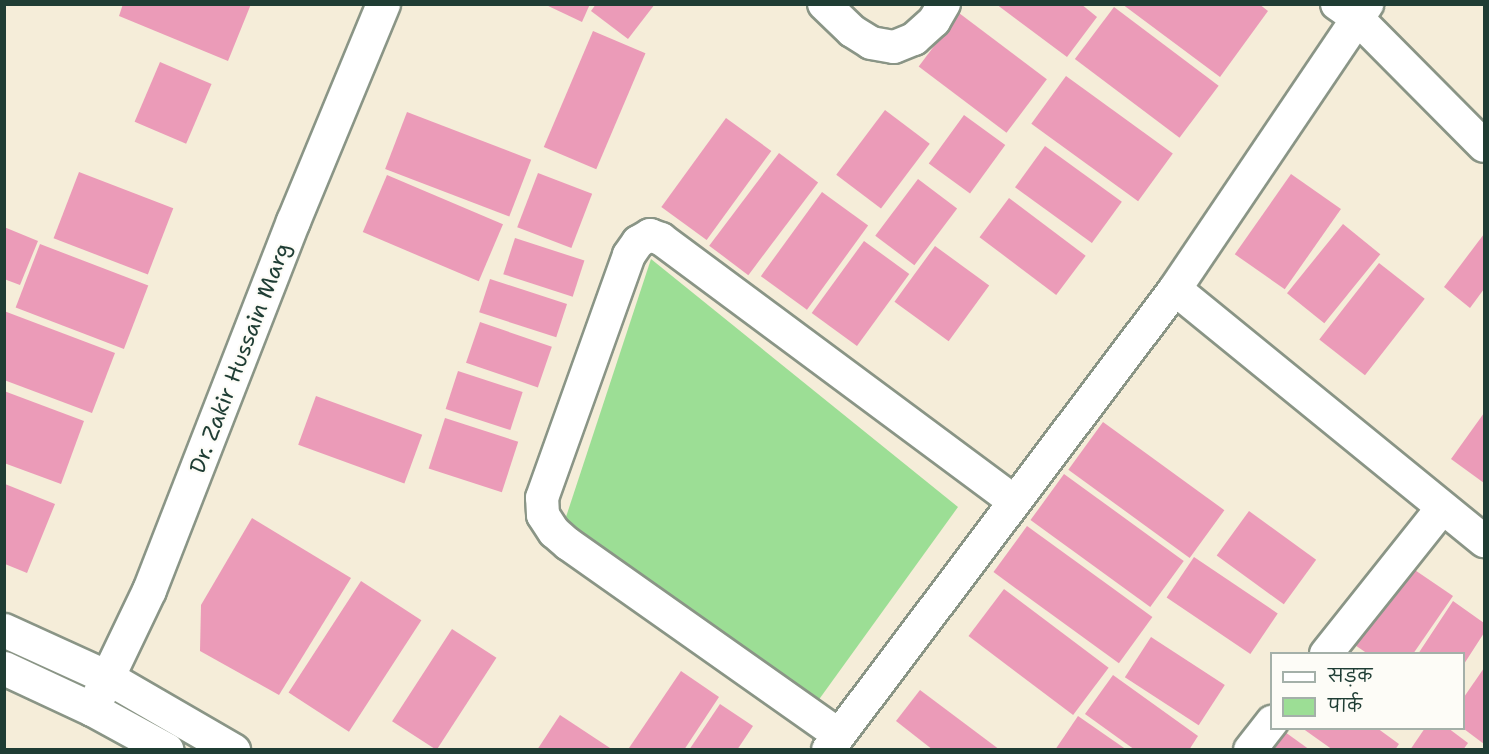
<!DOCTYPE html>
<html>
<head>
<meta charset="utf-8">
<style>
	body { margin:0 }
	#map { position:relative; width:1489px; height:754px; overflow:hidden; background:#f5edd9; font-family:"Shantell Sans","Playpen Sans Deva",sans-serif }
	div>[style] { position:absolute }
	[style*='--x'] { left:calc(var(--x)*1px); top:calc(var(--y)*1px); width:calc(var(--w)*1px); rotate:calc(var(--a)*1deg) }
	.green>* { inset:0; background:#9cde95 }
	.building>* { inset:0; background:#eb9bb8; transform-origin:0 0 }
	.roads { filter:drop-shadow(2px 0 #8a9586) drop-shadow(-2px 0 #8a9586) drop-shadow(0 2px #8a9586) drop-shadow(0 -2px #8a9586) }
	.street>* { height:32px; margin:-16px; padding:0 16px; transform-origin:16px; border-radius:16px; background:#fff }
	.secondary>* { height:33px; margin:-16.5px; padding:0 16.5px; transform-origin:16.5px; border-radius:16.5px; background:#fff }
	span { translate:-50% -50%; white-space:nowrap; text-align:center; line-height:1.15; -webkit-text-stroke:4.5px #fdfcf7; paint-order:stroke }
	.street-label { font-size:22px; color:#1f3d34 }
	.frame { position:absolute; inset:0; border:6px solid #1f3d34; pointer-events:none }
	.legend { position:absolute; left:1270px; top:652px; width:195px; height:78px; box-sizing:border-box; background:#fdfcf7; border:2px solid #a4b0a9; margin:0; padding:8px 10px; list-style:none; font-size:18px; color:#1f3d34 }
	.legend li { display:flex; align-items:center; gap:12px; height:30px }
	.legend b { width:30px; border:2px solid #a4b0a9 }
</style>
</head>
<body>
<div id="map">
	<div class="green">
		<i style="clip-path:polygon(651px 259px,958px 507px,815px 705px,564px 523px)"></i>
	</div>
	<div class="building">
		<i style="clip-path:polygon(123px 4px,251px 4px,228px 61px,119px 16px)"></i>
		<i style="clip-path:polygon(544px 4px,590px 4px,582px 22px)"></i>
		<i style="clip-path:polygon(596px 4px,655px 4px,628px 39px,591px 11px)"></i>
		<i style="clip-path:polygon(996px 4px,1081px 4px,1097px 17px,1067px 57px)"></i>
		<i style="clip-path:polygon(1122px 4px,1259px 4px,1268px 11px,1220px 77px)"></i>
		<i style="left:1114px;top:7px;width:131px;height:65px;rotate:37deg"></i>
		<i style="left:959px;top:13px;width:110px;height:67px;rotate:37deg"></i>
		<i style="left:593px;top:31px;width:57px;height:126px;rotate:23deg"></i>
		<i style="left:160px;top:62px;width:56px;height:65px;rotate:23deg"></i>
		<i style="left:1066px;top:76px;width:132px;height:59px;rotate:36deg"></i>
		<i style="left:885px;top:110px;width:56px;height:81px;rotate:37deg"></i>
		<i style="left:407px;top:112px;width:133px;height:61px;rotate:21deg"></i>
		<i style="left:964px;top:115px;width:51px;height:60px;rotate:36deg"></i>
		<i style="left:726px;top:118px;width:56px;height:110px;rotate:36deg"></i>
		<i style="left:1045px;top:146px;width:95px;height:51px;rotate:36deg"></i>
		<i style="left:779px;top:153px;width:49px;height:116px;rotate:37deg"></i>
		<i style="left:79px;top:172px;width:101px;height:71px;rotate:21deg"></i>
		<i style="left:538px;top:173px;width:58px;height:58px;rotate:21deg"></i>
		<i style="left:1291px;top:174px;width:61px;height:98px;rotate:35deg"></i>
		<i style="left:387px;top:175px;width:126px;height:62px;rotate:23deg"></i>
		<i style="left:918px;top:179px;width:49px;height:71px;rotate:37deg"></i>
		<i style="left:822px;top:192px;width:57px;height:104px;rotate:36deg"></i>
		<i style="left:1009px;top:198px;width:96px;height:49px;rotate:37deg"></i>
		<i style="left:1343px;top:224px;width:48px;height:89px;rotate:39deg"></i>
		<i style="clip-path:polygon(4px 227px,38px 241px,20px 285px,4px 279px)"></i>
		<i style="clip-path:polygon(1484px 234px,1484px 289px,1470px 308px,1444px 287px)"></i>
		<i style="left:515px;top:238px;width:73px;height:38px;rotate:18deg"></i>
		<i style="left:864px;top:241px;width:56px;height:89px;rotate:36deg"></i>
		<i style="left:40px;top:244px;width:116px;height:68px;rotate:21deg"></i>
		<i style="left:935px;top:246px;width:67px;height:69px;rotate:36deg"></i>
		<i style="left:1379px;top:263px;width:58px;height:97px;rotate:38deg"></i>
		<i style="left:490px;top:279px;width:81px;height:35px;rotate:18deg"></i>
		<i style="clip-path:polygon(4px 311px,115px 353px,92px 413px,4px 380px)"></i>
		<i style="left:480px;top:322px;width:76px;height:43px;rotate:19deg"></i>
		<i style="left:458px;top:371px;width:68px;height:40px;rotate:18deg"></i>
		<i style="clip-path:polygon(4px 391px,84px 421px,61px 484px,4px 463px)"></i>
		<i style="left:316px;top:396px;width:113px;height:52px;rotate:20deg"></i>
		<i style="clip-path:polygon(1484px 413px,1484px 483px,1451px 459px)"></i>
		<i style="left:445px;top:418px;width:77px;height:53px;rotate:18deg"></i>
		<i style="left:1103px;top:422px;width:150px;height:59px;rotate:36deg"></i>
		<i style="left:1064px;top:474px;width:148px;height:57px;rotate:36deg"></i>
		<i style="clip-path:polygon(5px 484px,55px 504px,27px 573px,5px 564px)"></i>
		<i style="left:1249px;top:511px;width:83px;height:55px;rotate:36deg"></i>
		<i style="clip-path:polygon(252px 518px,351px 578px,279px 695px,200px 651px,201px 605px)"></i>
		<i style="left:1027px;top:526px;width:155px;height:57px;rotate:36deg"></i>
		<i style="left:1194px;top:557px;width:101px;height:49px;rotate:34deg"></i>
		<i style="clip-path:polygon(1406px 564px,1453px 596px,1413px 654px,1368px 654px,1352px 643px)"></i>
		<i style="left:361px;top:581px;width:72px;height:133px;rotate:33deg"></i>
		<i style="left:1004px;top:589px;width:131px;height:59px;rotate:37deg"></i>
		<i style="clip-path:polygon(1453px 601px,1484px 623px,1484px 633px,1464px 664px,1464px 654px,1418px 654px)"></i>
		<i style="left:452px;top:629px;width:53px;height:110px;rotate:33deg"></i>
		<i style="left:1151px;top:637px;width:88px;height:48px;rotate:33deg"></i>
		<i style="clip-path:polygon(1484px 668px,1484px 744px,1464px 729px,1464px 697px)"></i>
		<i style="clip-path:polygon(681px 671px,719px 697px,684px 750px,631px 750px,629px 748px)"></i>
		<i style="clip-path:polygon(1113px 675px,1198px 736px,1189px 750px,1135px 750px,1085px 714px)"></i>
		<i style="clip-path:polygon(920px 690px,1000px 750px,933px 750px,896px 721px)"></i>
		<i style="clip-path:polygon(720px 704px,753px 726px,737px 750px,689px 750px)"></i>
		<i style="clip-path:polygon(560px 715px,613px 750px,537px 750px)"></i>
		<i style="clip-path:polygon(1078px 716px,1127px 750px,1055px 750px)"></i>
		<i style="clip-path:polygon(1302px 728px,1377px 728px,1399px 744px,1395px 750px,1333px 750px)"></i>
		<i style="clip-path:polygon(1425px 728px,1448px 728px,1468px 743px,1463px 750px,1410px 750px)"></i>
		<i style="clip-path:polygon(1285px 732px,1310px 750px,1274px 750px)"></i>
	</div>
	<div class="roads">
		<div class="street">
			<i style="--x:824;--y:4;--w:39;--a:44"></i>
			<i style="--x:852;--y:31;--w:22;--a:32"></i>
			<i style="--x:871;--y:43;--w:23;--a:10"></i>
			<i style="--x:894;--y:47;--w:22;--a:-22"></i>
			<i style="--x:914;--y:39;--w:27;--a:-42"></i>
			<i style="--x:934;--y:21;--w:20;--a:-60"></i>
			<i style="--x:1337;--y:4;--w:24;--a:35"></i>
			<i style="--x:1357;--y:18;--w:180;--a:45.2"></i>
			<i style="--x:1175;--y:289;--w:399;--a:39.2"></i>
			<i style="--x:1326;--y:654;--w:186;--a:-51.5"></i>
			<i style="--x:839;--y:735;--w:332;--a:-144.8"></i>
			<i style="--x:568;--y:544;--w:18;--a:-139"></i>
			<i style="--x:554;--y:532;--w:20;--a:-123"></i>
			<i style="--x:543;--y:515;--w:17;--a:-93"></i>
			<i style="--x:542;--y:498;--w:258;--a:-70.3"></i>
			<i style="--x:629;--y:255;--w:16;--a:-55"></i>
			<i style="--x:638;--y:242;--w:14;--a:-30"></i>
			<i style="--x:650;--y:235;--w:12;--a:20"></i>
			<i style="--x:661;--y:239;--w:440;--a:36.6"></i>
			<i style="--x:828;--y:750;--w:577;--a:-53.03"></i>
			<i style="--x:1175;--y:289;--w:344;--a:-56"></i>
			<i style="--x:1250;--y:750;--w:36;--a:-52"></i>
		</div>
		<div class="secondary">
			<i style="--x:4;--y:630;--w:113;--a:24.5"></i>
			<i style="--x:107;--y:677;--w:146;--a:30.1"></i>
			<i style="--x:4;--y:668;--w:97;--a:25"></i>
			<i style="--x:92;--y:709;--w:85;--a:28.7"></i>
			<i style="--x:92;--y:709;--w:132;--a:-64.4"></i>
			<i style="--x:149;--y:590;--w:396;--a:-68.7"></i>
			<i style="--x:293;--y:221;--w:235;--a:-67.5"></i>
		</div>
	</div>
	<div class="street-label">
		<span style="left:240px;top:358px;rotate:-69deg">Dr. Zakir Hussain Marg</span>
	</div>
	<div class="frame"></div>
	<ul class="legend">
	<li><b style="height:8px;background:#fff"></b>सड़क</li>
	<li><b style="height:16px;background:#9cde95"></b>पार्क</li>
	</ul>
</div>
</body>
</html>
